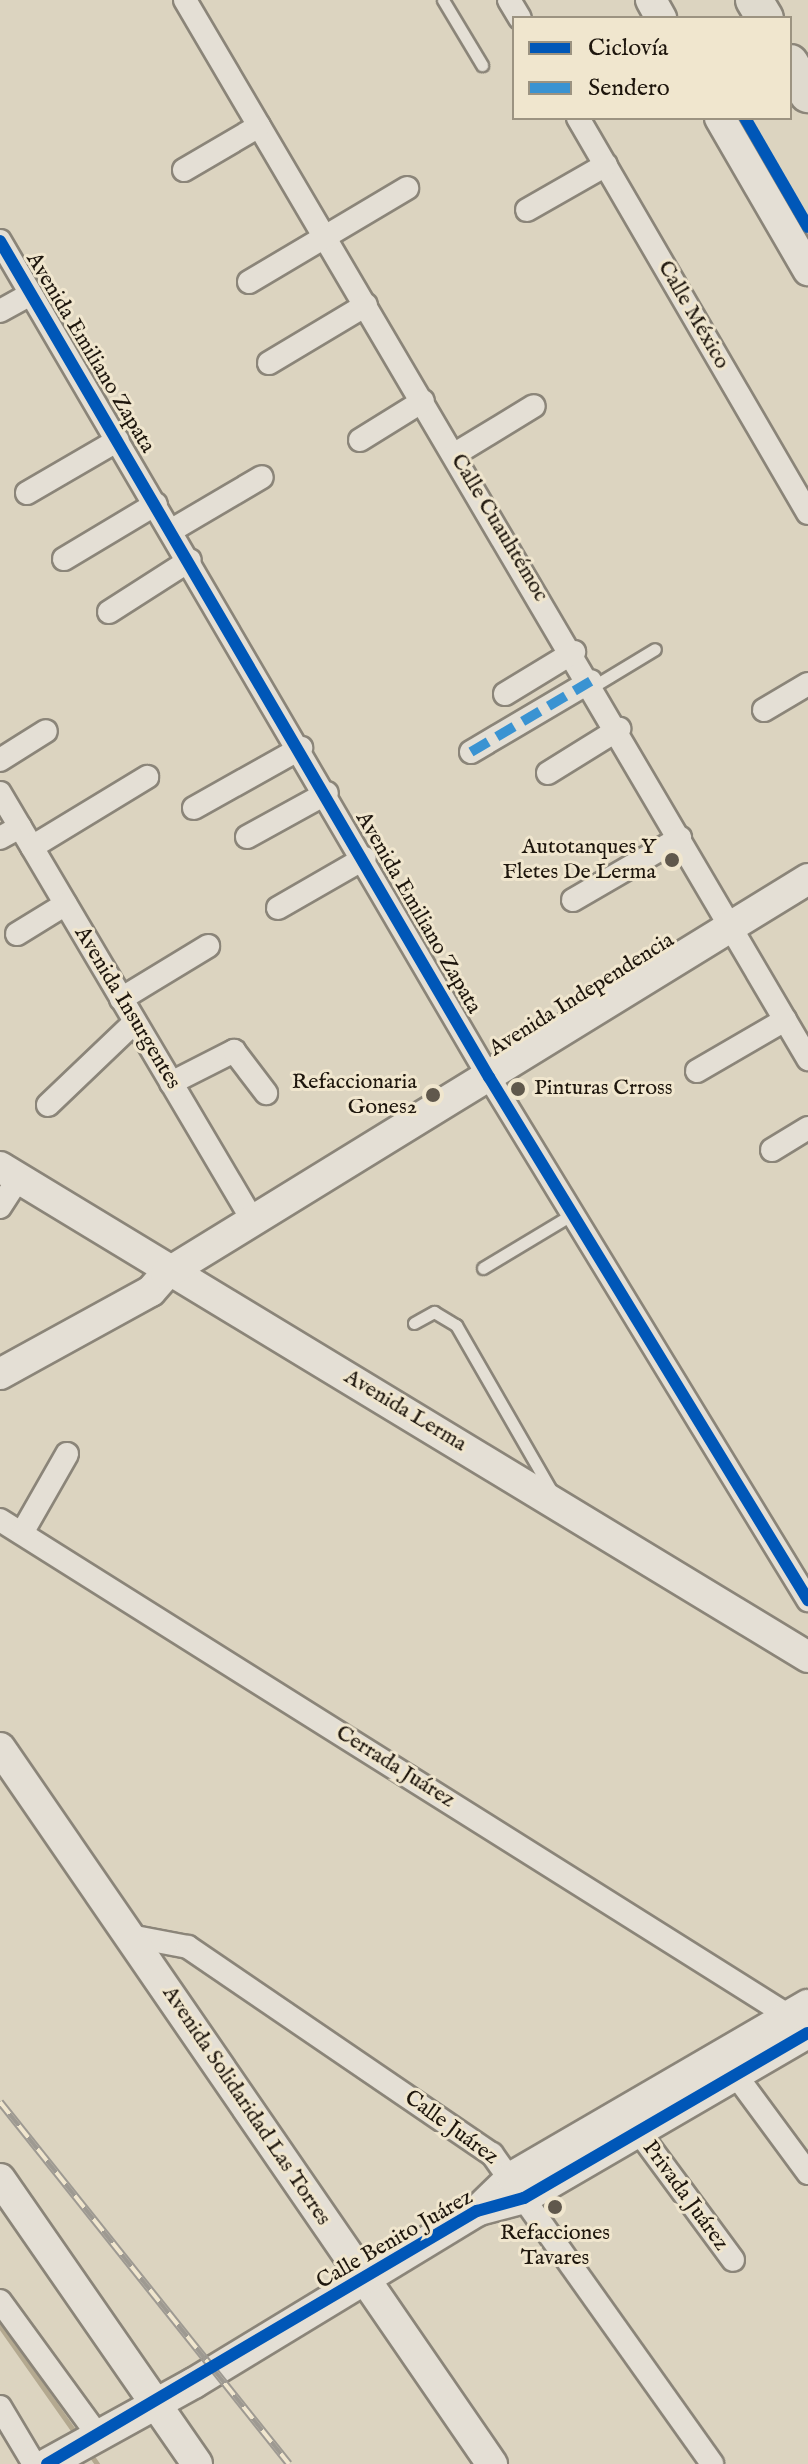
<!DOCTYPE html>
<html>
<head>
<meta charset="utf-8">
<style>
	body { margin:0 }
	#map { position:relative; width:808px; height:2464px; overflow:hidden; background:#dcd4c0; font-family:"IM FELL English",serif }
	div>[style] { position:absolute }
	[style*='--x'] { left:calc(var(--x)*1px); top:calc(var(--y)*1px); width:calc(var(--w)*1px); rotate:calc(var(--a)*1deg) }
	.stream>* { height:5px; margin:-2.5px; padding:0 2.5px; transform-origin:2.5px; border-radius:2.5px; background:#b4a990 }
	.roads { filter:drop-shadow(2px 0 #8b8579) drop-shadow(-2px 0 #8b8579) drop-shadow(0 2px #8b8579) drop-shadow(0 -2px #8b8579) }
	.service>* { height:11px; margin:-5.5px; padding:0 5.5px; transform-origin:5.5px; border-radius:5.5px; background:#e4dfd5 }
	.minor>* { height:22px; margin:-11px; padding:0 11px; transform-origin:11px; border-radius:11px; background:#e4dfd5 }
	.secondary>* { height:30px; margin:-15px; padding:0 15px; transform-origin:15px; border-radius:15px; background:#e4dfd5 }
	.trunk>* { height:36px; margin:-18px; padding:0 18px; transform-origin:18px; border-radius:18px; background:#dfdace }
	.rail>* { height:8px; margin-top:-4px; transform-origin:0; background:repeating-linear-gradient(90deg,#f0e6ce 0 15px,#9e9a92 0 30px); box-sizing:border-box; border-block:2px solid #9e9a92 }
	.quiet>* { height:10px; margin-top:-5px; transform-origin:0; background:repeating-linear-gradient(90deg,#3a93d2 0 20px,transparent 0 30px) }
	.cycleway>* { height:12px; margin:-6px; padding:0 6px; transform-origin:6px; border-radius:6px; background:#0057b8 }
	.dots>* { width:22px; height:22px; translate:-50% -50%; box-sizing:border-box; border:4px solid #f0e6ce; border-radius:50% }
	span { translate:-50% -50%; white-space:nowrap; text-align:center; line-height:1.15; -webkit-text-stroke:6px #f0e6ce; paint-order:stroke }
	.street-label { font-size:22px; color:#1e160d }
	.poi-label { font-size:22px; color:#1e160d }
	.right { translate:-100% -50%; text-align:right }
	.left { translate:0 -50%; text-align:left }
	.legend { position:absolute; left:512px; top:16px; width:280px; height:104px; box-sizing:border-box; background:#f0e6ce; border:2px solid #9c9381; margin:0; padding:10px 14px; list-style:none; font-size:24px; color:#1e160d }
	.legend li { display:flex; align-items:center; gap:16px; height:40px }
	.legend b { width:40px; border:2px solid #9c9381 }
</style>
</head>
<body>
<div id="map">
	<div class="stream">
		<i style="--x:0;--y:2326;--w:136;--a:54.9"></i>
		<i style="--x:88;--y:2451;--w:16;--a:55"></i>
	</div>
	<div class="roads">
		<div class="service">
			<i style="--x:443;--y:0;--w:76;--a:59"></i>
			<i style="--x:594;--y:686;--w:71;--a:-31.2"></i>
			<i style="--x:483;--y:1268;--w:105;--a:-31"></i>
			<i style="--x:414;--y:1323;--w:23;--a:-29"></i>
			<i style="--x:434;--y:1312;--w:26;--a:31"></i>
			<i style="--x:456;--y:1325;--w:190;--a:60.1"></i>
		</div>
		<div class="minor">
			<i style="--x:185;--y:0;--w:1229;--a:59.53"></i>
			<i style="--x:509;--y:0;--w:21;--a:59"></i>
			<i style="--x:578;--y:118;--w:457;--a:59.8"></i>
			<i style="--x:184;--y:170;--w:87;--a:-30.4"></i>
			<i style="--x:527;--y:210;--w:91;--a:-29.7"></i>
			<i style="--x:0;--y:241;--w:969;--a:59.68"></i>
			<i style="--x:489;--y:1077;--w:613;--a:58.62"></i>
			<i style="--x:249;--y:282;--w:184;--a:-30.7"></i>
			<i style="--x:0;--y:311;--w:35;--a:-29"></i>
			<i style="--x:269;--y:363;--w:113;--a:-30.9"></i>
			<i style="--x:360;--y:440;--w:74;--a:-31.8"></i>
			<i style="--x:455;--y:454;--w:92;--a:-31.3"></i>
			<i style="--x:27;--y:493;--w:105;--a:-30.2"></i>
			<i style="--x:172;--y:530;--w:104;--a:-30.5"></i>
			<i style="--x:64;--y:559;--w:107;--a:-30.9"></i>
			<i style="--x:109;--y:612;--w:96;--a:-32.7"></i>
			<i style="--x:505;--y:694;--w:81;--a:-31.3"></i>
			<i style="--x:764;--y:710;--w:51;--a:-30.6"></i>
			<i style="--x:471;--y:752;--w:139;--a:-30.6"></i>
			<i style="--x:0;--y:760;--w:54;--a:-32.2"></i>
			<i style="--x:548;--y:773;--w:84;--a:-31.8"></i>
			<i style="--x:0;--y:793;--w:499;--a:59.4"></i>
			<i style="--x:194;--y:808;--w:123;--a:-29.3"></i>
			<i style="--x:247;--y:837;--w:91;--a:-28.8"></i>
			<i style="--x:0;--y:838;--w:23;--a:-29"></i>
			<i style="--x:32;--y:847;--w:135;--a:-31.3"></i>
			<i style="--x:573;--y:900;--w:124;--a:-30.1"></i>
			<i style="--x:278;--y:908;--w:100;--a:-29.9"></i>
			<i style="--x:17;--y:934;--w:57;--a:-31.5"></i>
			<i style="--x:121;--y:999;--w:102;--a:-31.3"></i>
			<i style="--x:697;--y:1071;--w:102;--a:-30.1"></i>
			<i style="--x:171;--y:1083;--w:71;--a:-26.9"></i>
			<i style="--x:234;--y:1051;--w:53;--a:52.7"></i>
			<i style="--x:48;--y:1105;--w:120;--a:-43.7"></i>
			<i style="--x:772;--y:1150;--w:42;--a:-31.4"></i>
			<i style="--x:0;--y:1207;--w:33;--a:-57"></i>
			<i style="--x:0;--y:1520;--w:932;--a:32.16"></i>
			<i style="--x:22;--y:1533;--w:91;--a:-60.3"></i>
			<i style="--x:130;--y:1936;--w:59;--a:10.7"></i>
			<i style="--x:188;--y:1947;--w:368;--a:34.3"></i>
			<i style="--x:492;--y:2154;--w:380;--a:54.6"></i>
			<i style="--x:735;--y:2074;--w:123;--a:53.6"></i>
			<i style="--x:638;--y:2131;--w:160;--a:53.6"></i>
			<i style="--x:0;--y:2301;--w:170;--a:53.9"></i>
			<i style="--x:0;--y:2407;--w:66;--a:59.2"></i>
		</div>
		<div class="secondary">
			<i style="--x:651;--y:0;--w:21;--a:61"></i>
			<i style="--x:720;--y:118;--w:176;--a:59.9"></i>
			<i style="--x:0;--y:1167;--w:945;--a:31.23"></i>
			<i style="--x:0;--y:1374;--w:172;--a:-28.8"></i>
			<i style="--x:151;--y:1291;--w:23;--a:-49"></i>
			<i style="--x:166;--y:1274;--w:754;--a:-31.6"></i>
			<i style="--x:0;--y:1748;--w:869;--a:55.51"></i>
			<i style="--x:0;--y:2179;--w:346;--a:55.3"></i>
			<i style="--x:479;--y:2210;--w:47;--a:-14.9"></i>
			<i style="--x:524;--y:2198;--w:328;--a:-30.2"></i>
			<i style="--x:47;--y:2464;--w:168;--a:-28.9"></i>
			<i style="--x:194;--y:2383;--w:331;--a:-31.3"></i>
			<i style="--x:477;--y:2211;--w:49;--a:-44.2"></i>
			<i style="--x:512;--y:2177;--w:342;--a:-30.2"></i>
		</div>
		<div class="trunk">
			<i style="--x:754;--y:0;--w:21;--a:59"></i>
			<i style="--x:790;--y:63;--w:36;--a:60"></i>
		</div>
	</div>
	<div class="rail">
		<i style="--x:0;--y:2102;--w:463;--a:51.4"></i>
	</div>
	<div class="quiet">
		<i style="--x:471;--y:752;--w:139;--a:-30.6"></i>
	</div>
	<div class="cycleway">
		<i style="--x:745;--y:118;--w:126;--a:60"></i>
		<i style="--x:0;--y:241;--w:969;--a:59.68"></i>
		<i style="--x:489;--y:1077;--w:613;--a:58.62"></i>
		<i style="--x:47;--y:2464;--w:499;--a:-30.5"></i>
		<i style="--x:477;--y:2211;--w:49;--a:-15.5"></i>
		<i style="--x:524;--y:2198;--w:328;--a:-30.2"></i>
	</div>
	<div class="dots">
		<i style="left:672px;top:860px;background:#60584c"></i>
		<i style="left:518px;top:1089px;background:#60584c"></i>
		<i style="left:433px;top:1095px;background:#60584c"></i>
		<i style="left:555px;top:2207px;background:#60584c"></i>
	</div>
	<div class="street-label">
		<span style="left:693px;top:315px;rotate:60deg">Calle México</span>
		<span style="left:90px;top:353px;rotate:59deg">Avenida Emiliano Zapata</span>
		<span style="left:499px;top:528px;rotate:59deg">Calle Cuauhtémoc</span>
		<span style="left:418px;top:913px;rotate:60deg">Avenida Emiliano Zapata</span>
		<span style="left:582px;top:995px;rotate:-32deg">Avenida Independencia</span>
		<span style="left:127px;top:1008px;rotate:59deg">Avenida Insurgentes</span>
		<span style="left:405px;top:1411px;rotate:31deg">Avenida Lerma</span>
		<span style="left:395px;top:1767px;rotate:32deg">Cerrada Juárez</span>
		<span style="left:246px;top:2106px;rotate:56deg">Avenida Solidaridad Las Torres</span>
		<span style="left:451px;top:2128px;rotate:36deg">Calle Juárez</span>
		<span style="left:685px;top:2196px;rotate:54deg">Privada Juárez</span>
		<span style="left:395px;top:2240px;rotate:-30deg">Calle Benito Juárez</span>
	</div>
	<div class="poi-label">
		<span class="right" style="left:656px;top:860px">Autotanques Y<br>Fletes De Lerma</span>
		<span class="right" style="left:417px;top:1095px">Refaccionaria<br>Gones2</span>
		<span class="left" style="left:534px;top:1089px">Pinturas Crross</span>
		<span style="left:555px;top:2246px">Refacciones<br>Tavares</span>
	</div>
	<ul class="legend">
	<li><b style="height:10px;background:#0057b8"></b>Ciclovía</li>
	<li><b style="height:10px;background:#3a93d2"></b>Sendero</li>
	</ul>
</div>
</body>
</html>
